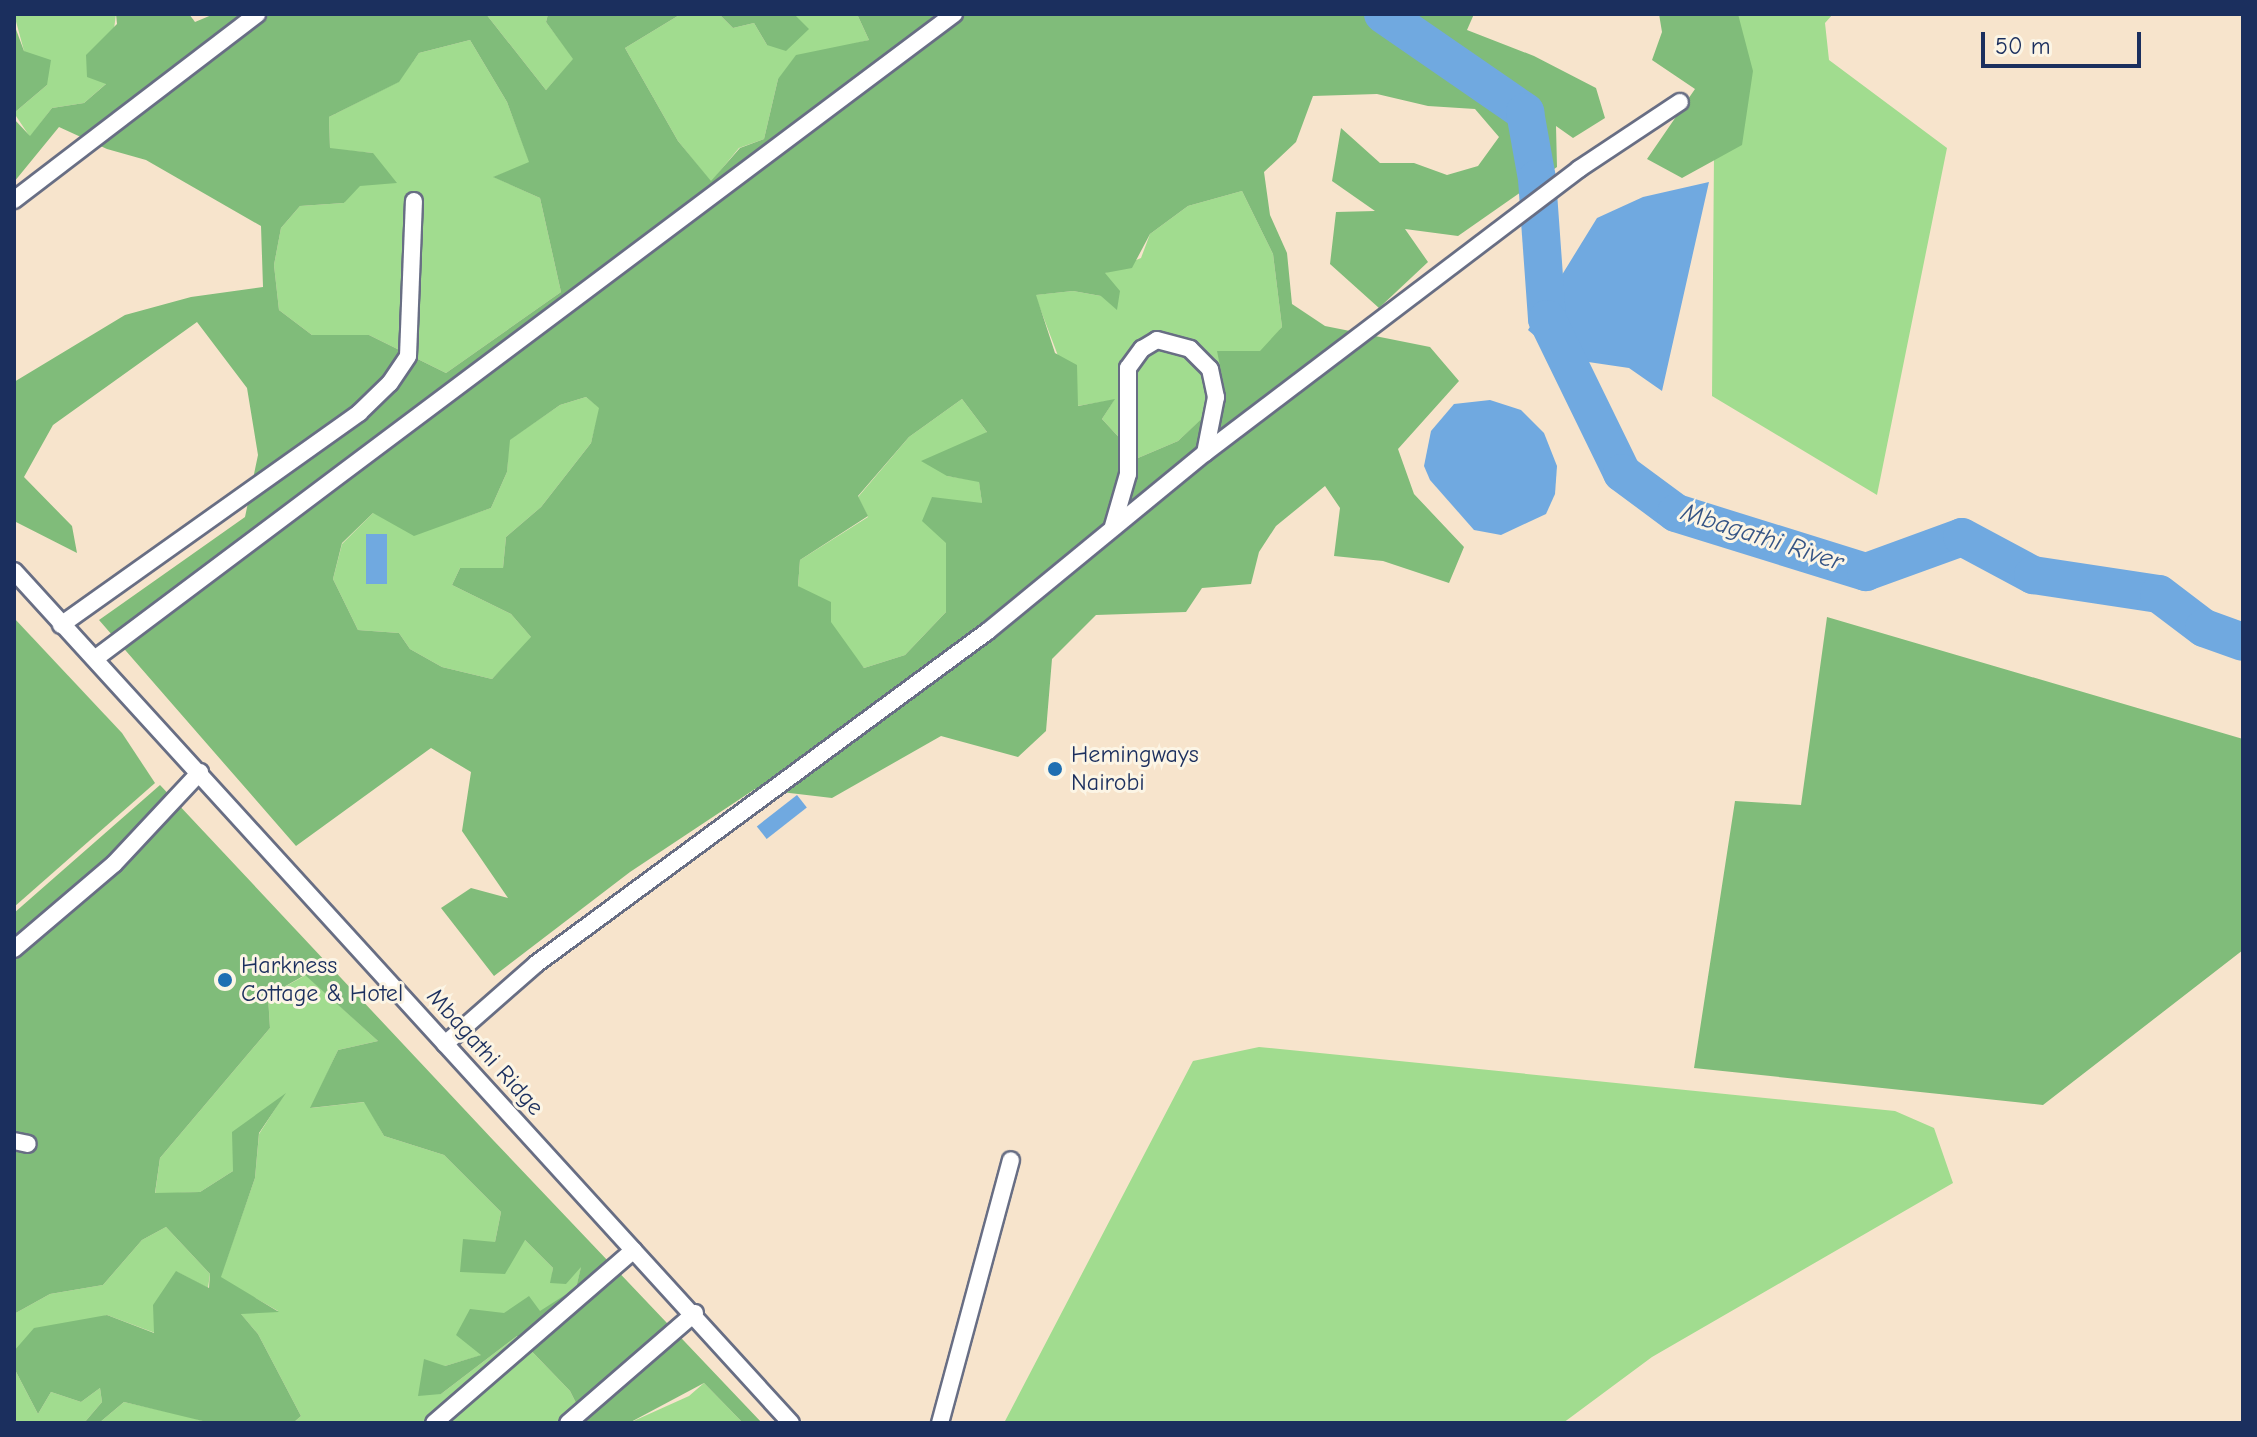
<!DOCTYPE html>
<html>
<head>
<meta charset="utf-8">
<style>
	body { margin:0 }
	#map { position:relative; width:2257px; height:1437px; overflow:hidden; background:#f7e4cc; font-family:"Comic Neue",sans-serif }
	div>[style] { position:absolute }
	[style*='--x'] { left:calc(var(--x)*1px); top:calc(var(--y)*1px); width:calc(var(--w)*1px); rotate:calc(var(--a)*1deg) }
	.green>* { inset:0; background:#a1dc8f }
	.forest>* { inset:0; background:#80bc7a }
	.water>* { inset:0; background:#70a9e0; transform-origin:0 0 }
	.river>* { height:38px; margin:-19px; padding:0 19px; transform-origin:19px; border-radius:19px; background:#70a9e0 }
	.roads { filter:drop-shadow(2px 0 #686e84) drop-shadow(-2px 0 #686e84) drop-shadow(0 2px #686e84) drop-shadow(0 -2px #686e84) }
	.minor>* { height:16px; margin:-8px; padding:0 8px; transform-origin:8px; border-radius:8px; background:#fff }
	.dots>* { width:22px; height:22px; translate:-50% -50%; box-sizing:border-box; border:4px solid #fcf5e5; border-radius:50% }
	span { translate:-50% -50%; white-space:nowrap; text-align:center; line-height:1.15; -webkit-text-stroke:6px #fcf5e5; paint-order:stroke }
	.poi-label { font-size:24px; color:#1b2f5e }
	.left { translate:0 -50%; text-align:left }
	.street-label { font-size:24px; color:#1b2f5e }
	.water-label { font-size:26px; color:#355485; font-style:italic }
	.frame { position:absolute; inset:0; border:16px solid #1b2f5e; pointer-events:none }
	.scale { position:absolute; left:1981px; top:32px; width:160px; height:36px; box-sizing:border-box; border:4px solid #1b2f5e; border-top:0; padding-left:10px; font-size:24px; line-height:28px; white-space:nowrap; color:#1b2f5e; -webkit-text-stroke:6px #fcf5e5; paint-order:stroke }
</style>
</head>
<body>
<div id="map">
	<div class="green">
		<i style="clip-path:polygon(14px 14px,116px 14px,107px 83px,84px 103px,52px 108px,30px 137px,14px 113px,47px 85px,24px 51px)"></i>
		<i style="clip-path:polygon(486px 14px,548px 14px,546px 22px,574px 59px,546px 90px)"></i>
		<i style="clip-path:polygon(681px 14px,719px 14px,733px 28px,754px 23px,767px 45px,794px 14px,857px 14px,869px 40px,837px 48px,778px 79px,764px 139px,739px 148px,711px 182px,678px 141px,625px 48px)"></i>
		<i style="clip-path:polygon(1704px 14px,1833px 14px,1825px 23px,1829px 60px,1947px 148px,1877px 495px,1712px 396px,1714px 154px)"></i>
		<i style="clip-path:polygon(470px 40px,507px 102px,530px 163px,494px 177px,540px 198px,561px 292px,446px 373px,369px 335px,312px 335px,279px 310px,274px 265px,281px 228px,300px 206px,344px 203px,373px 153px,330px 149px,329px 117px,398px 82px,419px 53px)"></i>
		<i style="clip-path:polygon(1242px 191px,1273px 254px,1282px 327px,1227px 396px,1178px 441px,1138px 458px,1102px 419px,1114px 400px,1077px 406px,1035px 295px,1073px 291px,1101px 296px,1105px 273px,1141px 258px,1150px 234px,1188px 206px)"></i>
		<i style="clip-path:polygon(586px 397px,600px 408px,591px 443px,541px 507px,506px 537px,503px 568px,460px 568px,452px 585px,511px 614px,532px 638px,492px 679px,442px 667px,410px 649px,399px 633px,358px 630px,333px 579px,342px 544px,373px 513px,454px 521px,491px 508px,507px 472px,509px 440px,560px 405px)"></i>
		<i style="clip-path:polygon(962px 399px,987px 432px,947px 476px,979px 481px,982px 503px,946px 543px,946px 612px,905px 655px,864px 668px,798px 586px,800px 560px,868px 517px,858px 497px,909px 437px)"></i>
		<i style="clip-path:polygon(306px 975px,378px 1041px,338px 1050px,311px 1108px,365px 1102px,384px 1136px,444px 1155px,501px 1212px,495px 1242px,460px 1272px,524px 1239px,553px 1268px,551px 1283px,582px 1264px,576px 1288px,482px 1355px,445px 1366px,441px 1394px,517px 1336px,570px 1391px,586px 1423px,293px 1423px,301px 1416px,258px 1334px,240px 1313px,278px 1311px,220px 1278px,255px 1178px,259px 1134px,284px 1095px,233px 1171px,200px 1192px,155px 1194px,160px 1158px,270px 1028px,268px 996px)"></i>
		<i style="clip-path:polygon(1259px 1047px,1895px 1111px,1934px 1128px,1953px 1183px,1652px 1357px,1563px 1423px,1004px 1423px,1193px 1061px)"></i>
		<i style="clip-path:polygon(166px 1227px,210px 1274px,208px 1288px,177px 1272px,155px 1333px,107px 1315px,14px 1351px,14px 1314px,50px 1294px,103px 1285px,142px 1240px)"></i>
		<i style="clip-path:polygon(14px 1368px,38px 1414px,51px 1392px,81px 1402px,100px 1388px,102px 1402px,84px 1423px,14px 1423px)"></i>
		<i style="clip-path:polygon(704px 1383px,743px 1423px,629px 1423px,689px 1396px)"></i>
		<i style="clip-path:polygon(124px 1402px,186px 1416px,211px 1423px,99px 1423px)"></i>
	</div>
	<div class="forest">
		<i style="clip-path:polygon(evenodd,116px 14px,189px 14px,195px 22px,214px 14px,486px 14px,546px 90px,573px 59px,546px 22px,548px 14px,681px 14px,625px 48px,678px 141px,711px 181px,740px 148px,764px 139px,778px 79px,796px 55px,869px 40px,857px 14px,1474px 14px,1467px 30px,1534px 56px,1596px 88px,1605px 118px,1573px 138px,1556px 126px,1557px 167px,1458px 236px,1405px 229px,1428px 262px,1379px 308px,1330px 264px,1336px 212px,1375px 211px,1332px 181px,1341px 128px,1380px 163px,1414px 163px,1447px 175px,1478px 166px,1499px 137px,1475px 109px,1428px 106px,1377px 94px,1313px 96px,1296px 142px,1264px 172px,1270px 215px,1287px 253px,1292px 304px,1325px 326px,1430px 347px,1459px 381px,1398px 449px,1414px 494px,1464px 547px,1449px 583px,1383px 561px,1334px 556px,1340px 508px,1325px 486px,1276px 526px,1259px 552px,1251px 584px,1202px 588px,1186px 612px,1096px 615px,1052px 659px,1046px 731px,1018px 757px,941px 736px,832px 798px,755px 789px,630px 872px,494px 976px,441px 908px,471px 888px,508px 898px,462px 831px,471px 772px,431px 748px,296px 846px,99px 620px,245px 517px,258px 455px,247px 388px,197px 322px,53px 425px,24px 477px,72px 526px,77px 553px,14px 521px,14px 382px,125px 315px,191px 297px,263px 287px,261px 226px,146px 160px,107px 149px,59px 127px,14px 182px,14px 119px,30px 136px,52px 108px,84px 103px,106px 84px,87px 77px,86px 55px,117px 24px,116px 14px,470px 40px,507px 102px,529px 162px,493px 177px,540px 198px,561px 292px,446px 373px,369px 335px,312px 335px,279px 310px,274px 265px,281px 228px,300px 206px,344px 203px,360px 186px,397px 183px,373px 153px,330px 148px,329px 117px,399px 82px,419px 53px,470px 40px,116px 14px,1242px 191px,1273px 254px,1282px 327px,1260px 351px,1217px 351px,1226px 396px,1178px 441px,1138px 458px,1102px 419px,1115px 399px,1078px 406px,1077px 365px,1055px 353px,1036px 295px,1073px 291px,1101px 296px,1117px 310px,1120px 291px,1105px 273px,1132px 268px,1150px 234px,1188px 206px,1242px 191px,116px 14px,586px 397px,599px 408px,591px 443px,541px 507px,506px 537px,503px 568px,460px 568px,452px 585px,511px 614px,531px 637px,492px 679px,442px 667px,410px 649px,399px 633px,358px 630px,333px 579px,342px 543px,373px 513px,414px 536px,491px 508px,507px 472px,510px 440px,560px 405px,586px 397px,116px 14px,962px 399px,987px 432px,921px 461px,947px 476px,979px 482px,982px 503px,932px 497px,922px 521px,946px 543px,946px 612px,905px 655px,864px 668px,831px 622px,831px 602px,798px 586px,800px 560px,868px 516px,858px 496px,909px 437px,962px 399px)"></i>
		<i style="clip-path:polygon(719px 14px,794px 14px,809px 29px,786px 51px,767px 45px,754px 23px,733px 28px)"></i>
		<i style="clip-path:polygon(1659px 14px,1738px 14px,1753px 71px,1742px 145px,1682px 178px,1647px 159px,1695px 89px,1652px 60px,1662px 32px)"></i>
		<i style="clip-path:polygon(14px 24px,24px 51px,51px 60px,47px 85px,14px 113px)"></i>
		<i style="clip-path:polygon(1827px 617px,2243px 739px,2243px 950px,2043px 1105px,1694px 1068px,1735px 801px,1801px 805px)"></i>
		<i style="clip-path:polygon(14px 618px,122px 733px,155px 783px,14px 907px)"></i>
		<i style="clip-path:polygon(160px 785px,494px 1141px,762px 1423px,743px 1423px,704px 1383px,629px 1423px,586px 1423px,570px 1391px,517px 1336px,441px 1394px,418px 1396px,424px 1359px,445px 1366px,481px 1355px,456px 1335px,470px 1309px,504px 1313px,529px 1296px,540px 1311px,576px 1288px,581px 1267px,566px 1284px,550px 1283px,553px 1268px,525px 1240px,505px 1274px,460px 1272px,463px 1239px,495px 1242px,501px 1212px,444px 1155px,384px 1136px,364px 1102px,310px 1108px,338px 1050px,378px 1041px,305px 975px,268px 996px,270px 1028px,160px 1158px,155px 1193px,200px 1192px,233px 1171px,232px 1132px,286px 1093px,259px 1133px,255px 1178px,221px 1277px,279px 1312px,241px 1314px,258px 1334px,301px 1416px,293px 1423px,211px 1423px,124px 1402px,99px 1423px,84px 1423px,102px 1402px,100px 1388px,81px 1402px,51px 1392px,38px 1414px,14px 1368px,14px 1351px,34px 1328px,107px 1315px,154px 1333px,153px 1305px,176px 1271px,209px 1288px,210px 1274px,166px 1227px,142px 1240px,103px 1285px,50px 1294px,14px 1314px,14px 913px)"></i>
	</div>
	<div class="water">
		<i style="clip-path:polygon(1709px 182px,1662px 391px,1629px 368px,1561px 358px,1528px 330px,1597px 218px,1643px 197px)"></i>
		<i style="clip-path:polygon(1490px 400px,1521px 410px,1544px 433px,1557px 466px,1555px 494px,1546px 514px,1501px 535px,1474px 530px,1430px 480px,1424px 466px,1431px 431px,1454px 404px)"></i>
		<i style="left:366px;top:534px;width:21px;height:50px"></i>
		<i style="left:797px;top:795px;width:16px;height:51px;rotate:52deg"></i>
	</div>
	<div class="river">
		<i style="--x:1383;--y:14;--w:173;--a:34.6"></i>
		<i style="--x:1525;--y:112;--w:68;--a:79.8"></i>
		<i style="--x:1537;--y:179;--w:140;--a:85.9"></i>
		<i style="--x:1547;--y:319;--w:171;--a:64"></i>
		<i style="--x:1622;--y:473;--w:67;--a:36.5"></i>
		<i style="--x:1676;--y:513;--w:199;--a:17.3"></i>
		<i style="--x:1866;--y:572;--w:102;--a:-20"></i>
		<i style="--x:1962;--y:537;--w:81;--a:28.2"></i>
		<i style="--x:2033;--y:575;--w:127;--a:8.6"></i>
		<i style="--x:2159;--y:594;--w:56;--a:37.1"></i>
		<i style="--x:2204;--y:628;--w:41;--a:19.7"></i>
	</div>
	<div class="roads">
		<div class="minor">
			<i style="--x:14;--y:200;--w:306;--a:-37.4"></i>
			<i style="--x:1113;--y:526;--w:54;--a:-73.9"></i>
			<i style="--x:1128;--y:474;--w:106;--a:-90"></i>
			<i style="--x:1128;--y:368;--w:24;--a:-54"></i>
			<i style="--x:1142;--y:349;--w:17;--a:-31"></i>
			<i style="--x:1157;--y:340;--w:34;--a:15"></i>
			<i style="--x:1190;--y:349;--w:28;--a:45"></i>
			<i style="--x:1210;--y:369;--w:29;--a:78"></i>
			<i style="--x:1216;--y:397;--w:57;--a:101.1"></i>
			<i style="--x:14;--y:571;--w:1153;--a:47.64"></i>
			<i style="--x:61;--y:625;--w:366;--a:-35.4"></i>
			<i style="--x:359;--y:413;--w:43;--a:-44.1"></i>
			<i style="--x:390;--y:383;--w:32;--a:-56"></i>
			<i style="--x:408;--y:356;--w:155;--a:-87.8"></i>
			<i style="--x:96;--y:658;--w:1073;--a:-36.89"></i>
			<i style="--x:14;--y:949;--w:131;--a:-40.4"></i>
			<i style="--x:114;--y:864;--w:126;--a:-46.9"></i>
			<i style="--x:445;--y:1044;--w:121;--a:-41.3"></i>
			<i style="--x:536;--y:964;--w:561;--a:-36.38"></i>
			<i style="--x:988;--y:631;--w:281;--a:-39.4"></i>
			<i style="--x:1205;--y:453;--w:470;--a:-37.2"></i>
			<i style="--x:1579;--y:169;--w:121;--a:-33.6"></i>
			<i style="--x:14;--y:1141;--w:14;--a:12"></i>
			<i style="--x:434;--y:1423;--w:264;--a:-40.9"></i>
			<i style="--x:568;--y:1423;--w:168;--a:-40.9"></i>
			<i style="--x:940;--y:1423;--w:272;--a:-74.9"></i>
		</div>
	</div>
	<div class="dots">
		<i style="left:1055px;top:769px;background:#1f6fb2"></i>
		<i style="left:225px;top:980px;background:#1f6fb2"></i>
	</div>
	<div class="poi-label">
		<span class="left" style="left:1071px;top:769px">Hemingways<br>Nairobi</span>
		<span class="left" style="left:241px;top:980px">Harkness<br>Cottage &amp; Hotel</span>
	</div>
	<div class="street-label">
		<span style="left:485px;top:1052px;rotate:48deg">Mbagathi Ridge</span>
	</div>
	<div class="water-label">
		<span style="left:1762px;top:538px;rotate:18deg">Mbagathi River</span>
	</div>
	<div class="frame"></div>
	<div class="scale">50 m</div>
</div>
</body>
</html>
